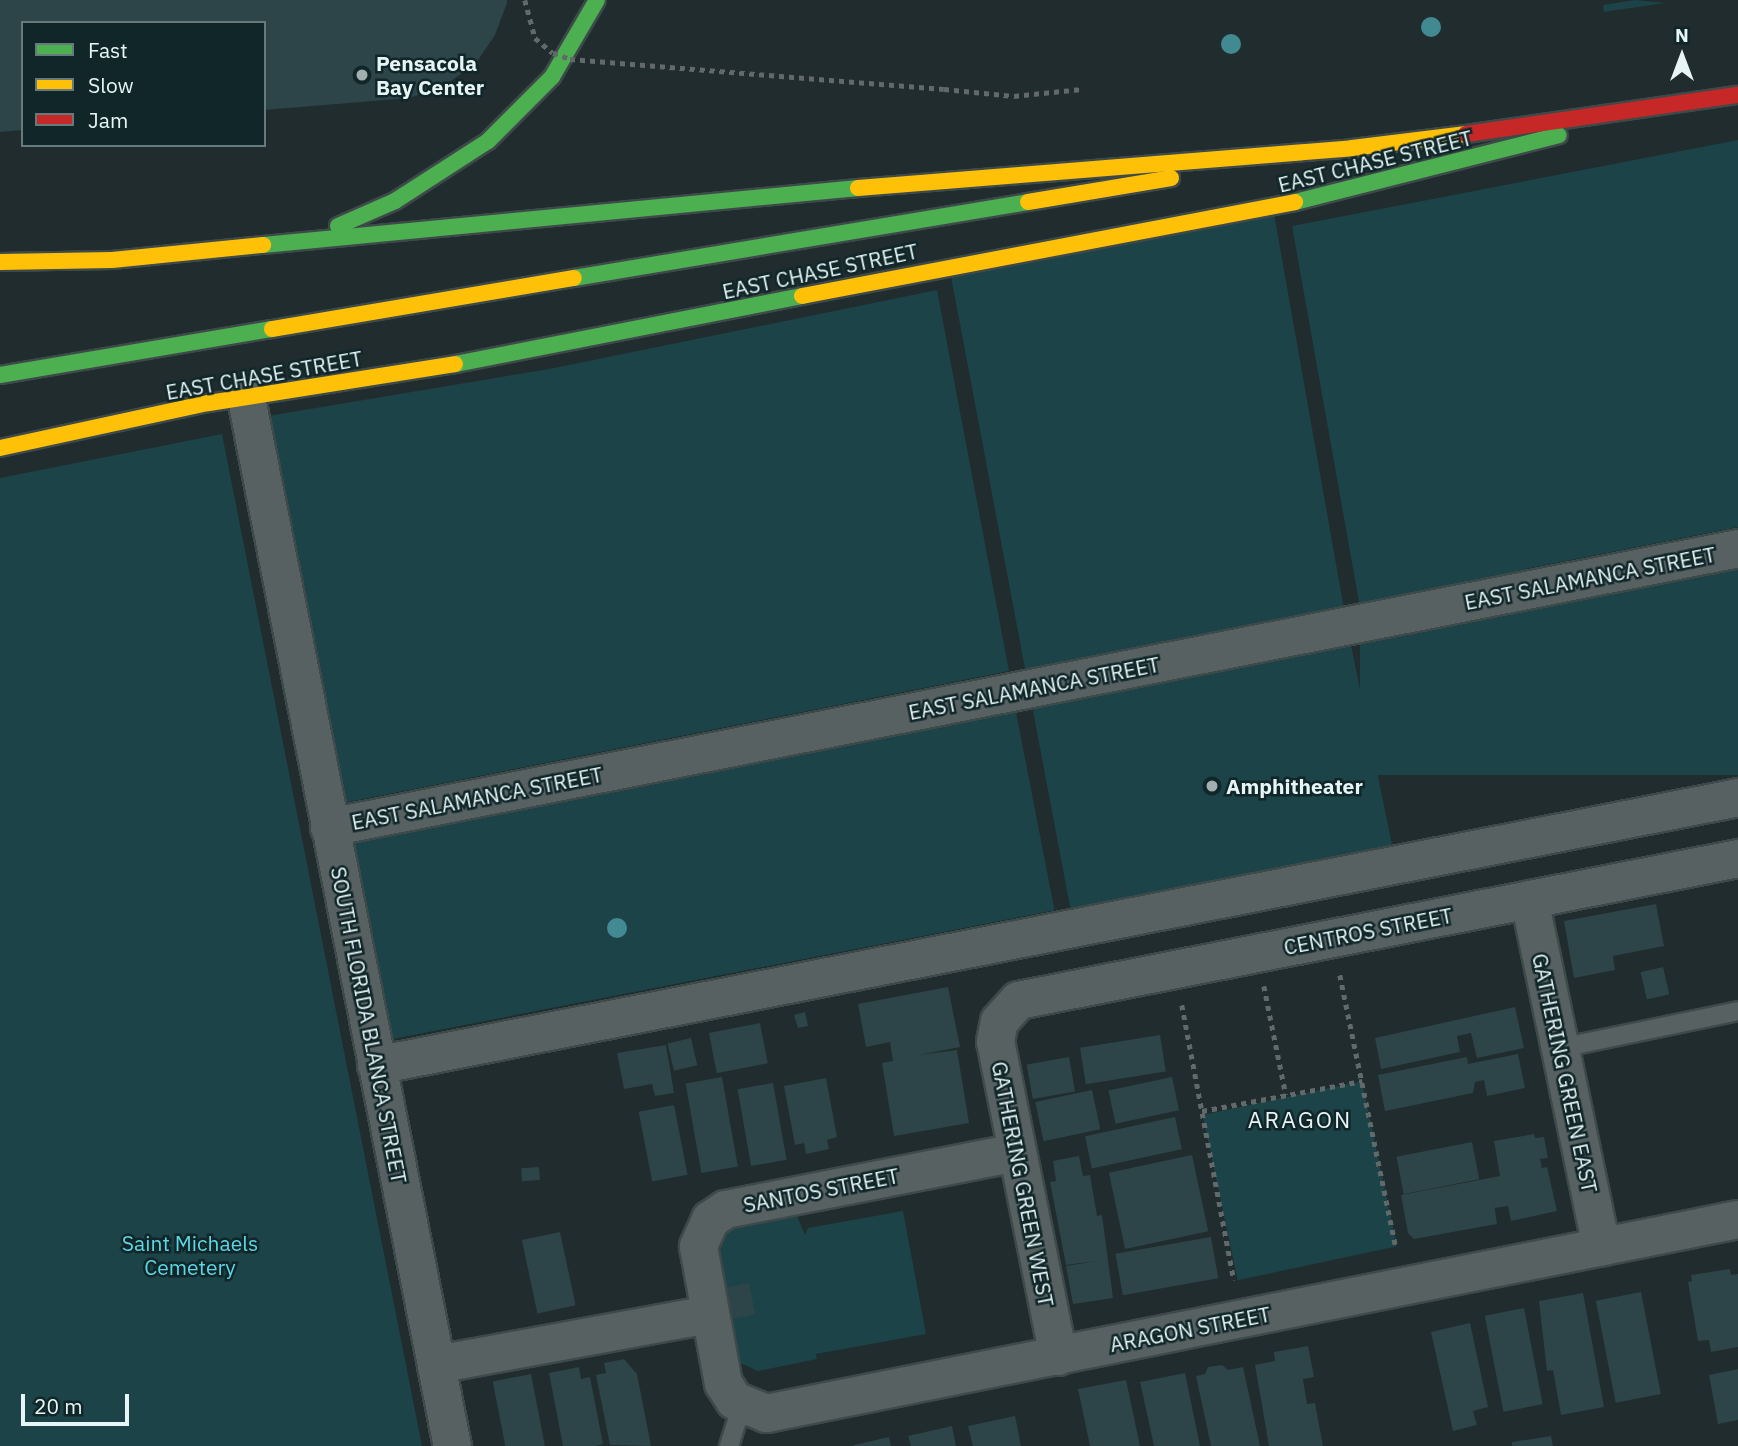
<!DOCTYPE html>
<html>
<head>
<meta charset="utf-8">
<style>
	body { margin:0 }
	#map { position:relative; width:1738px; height:1446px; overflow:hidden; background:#202c2d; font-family:"IBM Plex Sans",sans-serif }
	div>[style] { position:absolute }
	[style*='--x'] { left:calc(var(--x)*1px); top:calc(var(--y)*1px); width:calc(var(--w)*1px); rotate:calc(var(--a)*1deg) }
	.green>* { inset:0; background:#1c4348; transform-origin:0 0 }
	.building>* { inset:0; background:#2d4548; transform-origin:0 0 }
	.path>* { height:4.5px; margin-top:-2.25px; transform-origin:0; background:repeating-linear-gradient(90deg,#61696a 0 5px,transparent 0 10px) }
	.roads { filter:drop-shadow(2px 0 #3e494a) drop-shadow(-2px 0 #3e494a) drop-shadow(0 2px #3e494a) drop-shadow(0 -2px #3e494a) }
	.lane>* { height:18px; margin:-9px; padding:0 9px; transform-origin:9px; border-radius:9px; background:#586162 }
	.street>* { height:37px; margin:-18.5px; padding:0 18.5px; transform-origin:18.5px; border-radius:18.5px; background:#586162 }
	.fast>* { height:16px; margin:-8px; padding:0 8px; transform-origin:8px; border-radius:8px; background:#4caf50 }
	.slow>* { height:16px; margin:-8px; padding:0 8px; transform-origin:8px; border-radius:8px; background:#ffc107 }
	.jam>* { height:16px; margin:-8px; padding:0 8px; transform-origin:8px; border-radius:8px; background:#c62828 }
	.path-bridge>* { height:4.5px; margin-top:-2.25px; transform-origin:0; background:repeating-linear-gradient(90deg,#61696a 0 5px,transparent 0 10px) }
	.trees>* { width:20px; height:20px; margin:-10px; border-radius:50%; background:#428a92 }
	.dots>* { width:19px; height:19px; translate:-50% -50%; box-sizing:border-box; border:4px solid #102629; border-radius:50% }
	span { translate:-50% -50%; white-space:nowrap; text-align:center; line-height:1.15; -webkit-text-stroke:5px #102629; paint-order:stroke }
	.poi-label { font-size:21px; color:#e7f5f6; font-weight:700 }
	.left { translate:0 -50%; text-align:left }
	.street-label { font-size:21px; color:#e7f5f6 }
	.park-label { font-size:21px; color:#5dd7e4 }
	.neighbourhood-label { font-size:23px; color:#e7f5f6; letter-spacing:2px }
	.legend { position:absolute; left:21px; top:21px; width:245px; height:126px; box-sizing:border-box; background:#102629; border:2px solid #66797b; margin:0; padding:9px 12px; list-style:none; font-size:21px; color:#e7f5f6 }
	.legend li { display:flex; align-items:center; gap:14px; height:35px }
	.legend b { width:35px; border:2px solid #66797b }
	.north { position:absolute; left:1647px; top:21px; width:70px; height:70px; -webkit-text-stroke:5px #102629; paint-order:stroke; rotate:0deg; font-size:19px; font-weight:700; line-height:28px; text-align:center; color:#e7f5f6 }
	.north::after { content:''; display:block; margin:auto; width:24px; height:32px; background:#e7f5f6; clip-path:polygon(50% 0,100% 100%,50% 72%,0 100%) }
	.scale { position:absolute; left:21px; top:1394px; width:108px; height:32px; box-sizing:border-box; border:4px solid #e7f5f6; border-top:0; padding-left:9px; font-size:21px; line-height:24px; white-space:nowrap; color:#e7f5f6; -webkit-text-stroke:5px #102629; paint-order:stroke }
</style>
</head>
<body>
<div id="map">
	<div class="green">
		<i style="clip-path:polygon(1635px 0,1665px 3px,1604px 12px,1603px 5px)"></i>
		<i style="clip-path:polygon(1738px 140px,1738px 527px,1359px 602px,1292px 226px)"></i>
		<i style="clip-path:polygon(1273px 208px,1347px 626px,1396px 864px,1074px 928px,949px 266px)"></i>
		<i style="clip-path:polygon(937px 290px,1009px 671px,343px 803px,268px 416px,549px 369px)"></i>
		<i style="clip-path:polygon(222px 434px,422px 1446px,0 1446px,0 478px)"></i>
		<i style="left:1738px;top:569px;width:206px;height:378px;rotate:90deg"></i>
		<i style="left:1016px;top:712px;width:202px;height:678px;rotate:79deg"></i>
		<i style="left:1362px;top:1081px;width:169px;height:163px;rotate:78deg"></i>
		<i style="clip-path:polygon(903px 1211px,926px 1334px,816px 1354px,817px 1359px,758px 1371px,740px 1363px,716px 1250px,731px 1229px,797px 1216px,805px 1235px,808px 1228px)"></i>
	</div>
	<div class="building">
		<i style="clip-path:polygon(0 0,507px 0,507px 3px,495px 35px,476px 63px,444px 86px,409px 98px,264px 110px,264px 23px,23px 23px,23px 130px,0 132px)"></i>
		<i style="clip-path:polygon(1656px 904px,1664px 946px,1613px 956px,1615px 970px,1574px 978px,1564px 921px)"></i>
		<i style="left:1663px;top:967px;width:28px;height:23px;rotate:77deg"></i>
		<i style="clip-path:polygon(948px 987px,960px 1047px,919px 1055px,957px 1050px,969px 1123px,894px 1136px,882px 1063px,893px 1061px,890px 1042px,866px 1047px,858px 1004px)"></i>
		<i style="clip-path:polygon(1515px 1007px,1524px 1048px,1477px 1058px,1471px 1033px,1457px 1036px,1460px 1052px,1381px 1069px,1375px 1038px)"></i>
		<i style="clip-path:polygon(805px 1012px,808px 1026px,798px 1028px,794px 1015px)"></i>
		<i style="left:760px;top:1023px;width:41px;height:52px;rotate:79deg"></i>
		<i style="left:1160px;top:1035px;width:37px;height:81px;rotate:81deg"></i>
		<i style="left:691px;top:1038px;width:28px;height:24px;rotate:77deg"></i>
		<i style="clip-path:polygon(666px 1045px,674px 1093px,655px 1096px,652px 1084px,624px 1089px,617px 1053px)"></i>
		<i style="clip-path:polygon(1518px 1054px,1525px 1088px,1487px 1096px,1484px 1080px,1475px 1082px,1473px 1093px,1385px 1111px,1378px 1075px,1467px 1057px,1468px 1064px)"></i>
		<i style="left:1069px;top:1057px;width:35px;height:43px;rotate:80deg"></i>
		<i style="left:722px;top:1077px;width:91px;height:37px;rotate:80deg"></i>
		<i style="left:1172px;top:1077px;width:34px;height:65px;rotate:78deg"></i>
		<i style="clip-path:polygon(826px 1078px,837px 1137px,827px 1140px,829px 1149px,806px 1154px,804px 1143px,795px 1145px,784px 1086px)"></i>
		<i style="left:773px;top:1083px;width:78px;height:36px;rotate:80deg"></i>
		<i style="left:1092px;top:1090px;width:40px;height:58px;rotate:78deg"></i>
		<i style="left:674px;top:1105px;width:71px;height:36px;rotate:79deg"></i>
		<i style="left:1175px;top:1117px;width:33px;height:92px;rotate:78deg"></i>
		<i style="clip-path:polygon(1534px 1134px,1535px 1138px,1544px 1137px,1548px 1158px,1540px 1159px,1542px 1168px,1547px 1167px,1557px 1211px,1511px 1221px,1508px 1206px,1495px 1208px,1493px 1195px,1497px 1224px,1414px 1239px,1408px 1233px,1401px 1195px,1500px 1176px,1494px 1141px)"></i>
		<i style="left:1472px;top:1142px;width:38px;height:77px;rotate:79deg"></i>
		<i style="left:1192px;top:1155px;width:78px;height:85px;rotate:78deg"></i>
		<i style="clip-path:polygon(1079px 1156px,1083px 1176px,1090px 1175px,1097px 1216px,1102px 1215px,1113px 1298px,1073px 1304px,1066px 1266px,1103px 1260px,1066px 1265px,1050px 1182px,1056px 1181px,1053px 1161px)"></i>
		<i style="left:539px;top:1167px;width:13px;height:18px;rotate:86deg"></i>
		<i style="left:560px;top:1232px;width:75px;height:39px;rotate:78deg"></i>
		<i style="left:1211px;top:1237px;width:42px;height:97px;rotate:80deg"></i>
		<i style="clip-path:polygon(1730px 1269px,1731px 1275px,1738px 1274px,1738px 1347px,1711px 1352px,1709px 1340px,1698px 1341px,1688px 1282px,1692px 1281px,1691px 1275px)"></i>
		<i style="left:749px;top:1283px;width:32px;height:25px;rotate:79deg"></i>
		<i style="left:1641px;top:1292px;width:104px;height:46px;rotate:79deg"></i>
		<i style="clip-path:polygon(1583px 1293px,1604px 1407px,1561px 1415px,1553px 1370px,1547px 1371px,1539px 1301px)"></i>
		<i style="left:1524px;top:1308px;width:98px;height:40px;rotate:79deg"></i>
		<i style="clip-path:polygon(1470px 1323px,1488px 1407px,1473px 1411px,1477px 1425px,1453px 1431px,1431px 1332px)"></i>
		<i style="clip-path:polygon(1308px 1346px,1314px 1377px,1303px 1379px,1307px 1404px,1315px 1403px,1323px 1446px,1269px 1446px,1255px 1365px,1275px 1361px,1274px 1352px)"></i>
		<i style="clip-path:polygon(624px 1359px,637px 1374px,651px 1446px,610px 1445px,596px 1375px,606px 1373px,604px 1363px)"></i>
		<i style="clip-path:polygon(1222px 1365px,1228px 1370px,1243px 1367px,1260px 1446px,1211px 1446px,1196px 1376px,1205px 1374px,1208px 1367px)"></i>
		<i style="clip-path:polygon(579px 1367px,581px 1379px,590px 1377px,603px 1444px,596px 1446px,563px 1446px,549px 1373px)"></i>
		<i style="clip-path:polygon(1738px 1369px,1738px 1420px,1718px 1424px,1709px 1375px)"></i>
		<i style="clip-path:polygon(1185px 1373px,1200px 1446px,1154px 1446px,1140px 1382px)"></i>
		<i style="left:531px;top:1374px;width:73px;height:39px;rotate:79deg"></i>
		<i style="clip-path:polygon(1126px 1380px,1140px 1446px,1090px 1446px,1078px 1389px)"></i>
		<i style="clip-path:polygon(1015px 1416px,1021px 1446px,973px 1446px,968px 1426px)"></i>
		<i style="clip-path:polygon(952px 1426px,956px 1446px,911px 1446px,908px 1436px)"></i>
		<i style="clip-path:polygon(1551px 1436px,1553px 1446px,1512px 1446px,1512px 1442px)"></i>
		<i style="clip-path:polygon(889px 1437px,891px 1446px,854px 1446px,854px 1445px)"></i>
	</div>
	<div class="path">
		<i style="--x:944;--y:89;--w:70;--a:5.7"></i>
		<i style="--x:1014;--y:96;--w:68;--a:-5.9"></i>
		<i style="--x:1340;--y:975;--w:278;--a:78.4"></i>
		<i style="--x:1264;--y:986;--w:111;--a:78.6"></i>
		<i style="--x:1182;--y:1005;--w:280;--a:79.3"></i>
		<i style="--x:1202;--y:1111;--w:163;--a:-10.6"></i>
	</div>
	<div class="roads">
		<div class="lane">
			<i style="--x:1560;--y:1048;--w:182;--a:-11.7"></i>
			<i style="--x:729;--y:1446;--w:43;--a:-72.4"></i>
		</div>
		<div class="street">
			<i style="--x:246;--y:398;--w:1068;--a:78.88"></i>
			<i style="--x:329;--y:827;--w:1436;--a:-11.2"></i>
			<i style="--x:1529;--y:899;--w:355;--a:78.3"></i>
			<i style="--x:376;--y:1065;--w:1388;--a:-11.13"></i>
			<i style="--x:1016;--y:1152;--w:297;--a:168.9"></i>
			<i style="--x:725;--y:1209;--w:18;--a:146"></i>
			<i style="--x:710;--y:1219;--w:30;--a:114"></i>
			<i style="--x:698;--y:1246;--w:139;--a:79.7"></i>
			<i style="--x:723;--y:1383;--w:20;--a:57"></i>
			<i style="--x:734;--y:1400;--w:35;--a:22"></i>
			<i style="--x:766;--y:1413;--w:991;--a:-11.29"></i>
			<i style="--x:1058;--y:1356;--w:321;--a:-101.3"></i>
			<i style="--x:995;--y:1041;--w:20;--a:-79"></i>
			<i style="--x:999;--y:1021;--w:28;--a:-48"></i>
			<i style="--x:1018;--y:1000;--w:734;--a:-11.16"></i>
			<i style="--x:436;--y:1364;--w:277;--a:-10.4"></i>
		</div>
		<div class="fast">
			<i style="--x:1295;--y:202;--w:272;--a:-14.2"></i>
			<i style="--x:338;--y:226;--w:62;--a:-23.7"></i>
			<i style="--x:395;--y:201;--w:111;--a:-32.8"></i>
			<i style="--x:488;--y:141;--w:91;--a:-45"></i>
			<i style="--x:552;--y:77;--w:89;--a:-59.7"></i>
			<i style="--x:263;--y:245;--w:598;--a:-5.47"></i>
			<i style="--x:574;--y:278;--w:460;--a:-9.5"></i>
			<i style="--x:455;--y:364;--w:354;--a:-11.1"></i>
			<i style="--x:0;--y:375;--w:276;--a:-9.6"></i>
		</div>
		<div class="slow">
			<i style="--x:858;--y:188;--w:496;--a:-4.6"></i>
			<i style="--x:1352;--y:148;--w:115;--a:-7"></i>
			<i style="--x:1028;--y:202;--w:145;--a:-9.5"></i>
			<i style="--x:0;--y:262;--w:112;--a:-1"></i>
			<i style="--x:112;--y:260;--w:152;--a:-5.7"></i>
			<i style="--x:802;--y:296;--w:502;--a:-10.79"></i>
			<i style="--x:272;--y:329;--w:306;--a:-9.6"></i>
			<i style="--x:0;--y:448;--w:214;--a:-12.2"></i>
			<i style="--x:209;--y:403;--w:249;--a:-9"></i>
		</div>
		<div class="jam">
			<i style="--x:1466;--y:134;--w:275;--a:-8.2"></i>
		</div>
	</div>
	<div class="path-bridge">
		<i style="--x:525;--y:0;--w:39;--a:75"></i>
		<i style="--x:535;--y:38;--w:23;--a:40"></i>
		<i style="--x:553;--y:53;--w:18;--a:19"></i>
		<i style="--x:570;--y:59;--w:375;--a:4.6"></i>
	</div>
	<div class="trees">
		<i style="left:1431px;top:27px"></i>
		<i style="left:1231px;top:44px"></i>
		<i style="left:617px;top:928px"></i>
	</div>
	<div class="dots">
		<i style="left:362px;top:75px;background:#a1afb0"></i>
		<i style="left:1212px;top:786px;background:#a1afb0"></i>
	</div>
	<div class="poi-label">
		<span class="left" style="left:376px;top:75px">Pensacola<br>Bay Center</span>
		<span class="left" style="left:1226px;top:786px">Amphitheater</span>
	</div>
	<div class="street-label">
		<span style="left:1375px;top:161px;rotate:-14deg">EAST CHASE STREET</span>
		<span style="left:820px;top:271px;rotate:-12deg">EAST CHASE STREET</span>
		<span style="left:264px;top:375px;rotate:-10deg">EAST CHASE STREET</span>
		<span style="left:1590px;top:578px;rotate:-11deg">EAST SALAMANCA STREET</span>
		<span style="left:1034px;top:688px;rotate:-11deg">EAST SALAMANCA STREET</span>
		<span style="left:477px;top:798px;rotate:-11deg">EAST SALAMANCA STREET</span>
		<span style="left:1368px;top:931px;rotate:-11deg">CENTROS STREET</span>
		<span style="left:369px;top:1025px;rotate:79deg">SOUTH FLORIDA BLANCA STREET</span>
		<span style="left:1565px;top:1073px;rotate:78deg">GATHERING GREEN EAST</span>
		<span style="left:1023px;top:1184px;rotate:79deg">GATHERING GREEN WEST</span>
		<span style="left:821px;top:1190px;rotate:-11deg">SANTOS STREET</span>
		<span style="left:1190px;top:1329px;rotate:-11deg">ARAGON STREET</span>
	</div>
	<div class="park-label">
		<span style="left:190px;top:1255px">Saint Michaels<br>Cemetery</span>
	</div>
	<div class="neighbourhood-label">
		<span style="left:1300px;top:1119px">ARAGON</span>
	</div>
	<ul class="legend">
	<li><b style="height:9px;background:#4caf50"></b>Fast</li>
	<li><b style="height:9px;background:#ffc107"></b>Slow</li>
	<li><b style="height:9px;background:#c62828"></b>Jam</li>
	</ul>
	<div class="north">N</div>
	<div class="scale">20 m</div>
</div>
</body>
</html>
